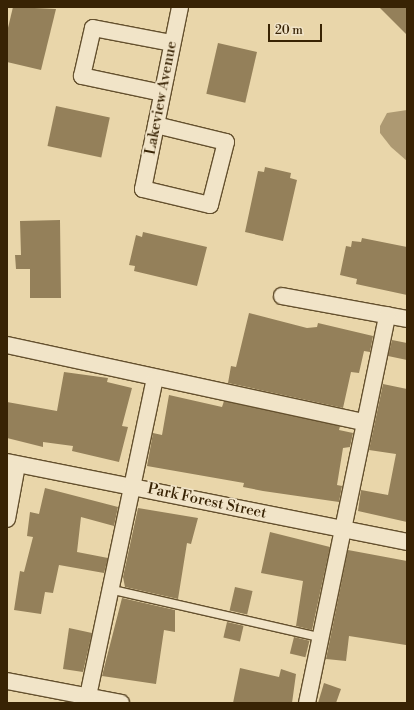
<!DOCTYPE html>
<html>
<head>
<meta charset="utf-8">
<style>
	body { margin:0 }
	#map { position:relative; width:414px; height:710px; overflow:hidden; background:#e9d6aa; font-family:"Libre Bodoni",serif }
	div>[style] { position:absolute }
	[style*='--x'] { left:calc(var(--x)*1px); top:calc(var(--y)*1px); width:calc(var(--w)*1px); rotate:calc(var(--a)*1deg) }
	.water>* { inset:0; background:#ad9972 }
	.building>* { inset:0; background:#94805a; transform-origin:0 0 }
	.roads { filter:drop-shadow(1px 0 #64502e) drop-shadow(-1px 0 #64502e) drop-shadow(0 1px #64502e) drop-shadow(0 -1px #64502e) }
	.lane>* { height:8px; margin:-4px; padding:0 4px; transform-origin:4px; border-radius:4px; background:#f1e4c8 }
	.street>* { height:16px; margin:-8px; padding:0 8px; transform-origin:8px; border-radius:8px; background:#f1e4c8 }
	span { translate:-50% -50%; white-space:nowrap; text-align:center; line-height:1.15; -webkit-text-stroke:3.5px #f1e4c8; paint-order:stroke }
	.street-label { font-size:15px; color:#382304 }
	.frame { position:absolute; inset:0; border:8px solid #382304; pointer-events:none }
	.scale { position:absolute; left:268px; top:24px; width:54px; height:18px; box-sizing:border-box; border:2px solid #382304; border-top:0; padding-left:5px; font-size:12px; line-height:14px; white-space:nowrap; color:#382304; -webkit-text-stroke:3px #f1e4c8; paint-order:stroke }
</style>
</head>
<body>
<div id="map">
	<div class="water">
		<i style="clip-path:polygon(407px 110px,407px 161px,391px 147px,380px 133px,380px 126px,387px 113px)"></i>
	</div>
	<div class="building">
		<i style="clip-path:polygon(13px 7px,56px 9px,41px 70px,7px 62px,7px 32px)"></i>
		<i style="clip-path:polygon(379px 7px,407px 7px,407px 35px)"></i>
		<i style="left:218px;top:43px;width:40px;height:52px;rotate:13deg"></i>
		<i style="left:56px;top:106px;width:55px;height:41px;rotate:12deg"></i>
		<i style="clip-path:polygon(265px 167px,291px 173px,290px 178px,297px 180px,283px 241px,245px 232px,258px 171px,264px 172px)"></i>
		<i style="clip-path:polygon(60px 220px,61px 298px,30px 298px,30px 269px,16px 269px,15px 255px,21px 255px,20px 221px)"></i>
		<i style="clip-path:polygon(143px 232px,207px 247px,197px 286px,134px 271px,135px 266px,129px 265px,136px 235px,142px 237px)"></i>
		<i style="clip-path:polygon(362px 238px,407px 247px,407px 295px,356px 284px,357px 279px,340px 275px,346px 246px,351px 247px,352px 241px,361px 242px)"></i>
		<i style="clip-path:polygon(249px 313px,307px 328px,317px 327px,318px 323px,373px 336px,370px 352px,364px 351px,359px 373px,351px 372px,343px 408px,228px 383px,231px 366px,236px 367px)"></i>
		<i style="clip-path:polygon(392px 340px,407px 343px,407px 360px,388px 356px)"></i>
		<i style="clip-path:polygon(64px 372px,108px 378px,107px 382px,132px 388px,122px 426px,128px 427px,119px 462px,72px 451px,73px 446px,43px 442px,43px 447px,7px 438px,7px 402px,57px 411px)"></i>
		<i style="clip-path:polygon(383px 384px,407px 389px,407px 522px,358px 511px,361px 490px,388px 495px,396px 454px,369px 450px)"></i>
		<i style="clip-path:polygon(169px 395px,222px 407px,224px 401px,340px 426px,339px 430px,353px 433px,350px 447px,343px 448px,337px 485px,342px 486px,339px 502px,263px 491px,243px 487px,244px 483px,147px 466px,153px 433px,162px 435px)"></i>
		<i style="clip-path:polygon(45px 488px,118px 507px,114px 526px,81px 517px,77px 552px,108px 558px,104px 573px,59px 565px,53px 593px,45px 592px,41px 614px,14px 610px,20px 571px,24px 572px,33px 537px,27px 536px,30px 512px,39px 514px)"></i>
		<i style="clip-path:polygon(138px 508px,198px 518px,191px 544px,187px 543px,178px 599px,125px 587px,123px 577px)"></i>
		<i style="clip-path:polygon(270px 532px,330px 547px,312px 630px,296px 626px,303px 581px,261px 573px)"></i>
		<i style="clip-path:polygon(348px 550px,407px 561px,407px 636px,406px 645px,349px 636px,346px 661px,326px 659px)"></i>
		<i style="left:235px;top:587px;width:18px;height:24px;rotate:13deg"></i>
		<i style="clip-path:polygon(122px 598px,175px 610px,175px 632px,164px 630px,156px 684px,102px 676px)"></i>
		<i style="left:227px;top:622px;width:17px;height:16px;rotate:13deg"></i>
		<i style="clip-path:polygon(69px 628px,92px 633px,83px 672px,63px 669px)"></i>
		<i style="left:294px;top:637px;width:16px;height:17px;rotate:14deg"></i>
		<i style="clip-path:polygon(240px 668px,279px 677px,281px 669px,296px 674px,292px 703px,233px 703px)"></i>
		<i style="clip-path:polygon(324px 683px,341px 689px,336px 703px,318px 703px)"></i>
	</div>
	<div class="roads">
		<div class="lane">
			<i style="--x:109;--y:589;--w:215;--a:12.9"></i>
		</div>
		<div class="street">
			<i style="--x:162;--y:93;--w:82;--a:-168"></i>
			<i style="--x:82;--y:76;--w:49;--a:-77.1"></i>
			<i style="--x:93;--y:28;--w:80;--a:10.8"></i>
			<i style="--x:156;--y:125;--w:72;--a:13.7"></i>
			<i style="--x:226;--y:142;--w:65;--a:104.3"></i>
			<i style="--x:210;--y:205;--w:69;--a:-166.6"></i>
			<i style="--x:143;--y:189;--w:186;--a:-78.5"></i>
			<i style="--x:282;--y:296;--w:127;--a:10.4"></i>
			<i style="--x:7;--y:345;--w:365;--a:12.2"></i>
			<i style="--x:7;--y:462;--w:408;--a:11.3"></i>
			<i style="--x:7;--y:519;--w:55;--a:-79.5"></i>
			<i style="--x:7;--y:681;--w:116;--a:10.9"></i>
			<i style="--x:88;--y:696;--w:324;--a:-78.1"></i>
			<i style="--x:307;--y:703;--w:396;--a:-78.3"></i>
		</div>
	</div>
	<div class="street-label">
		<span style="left:161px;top:98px;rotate:-79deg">Lakeview Avenue</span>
		<span style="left:207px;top:501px;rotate:12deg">Park Forest Street</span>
	</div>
	<div class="frame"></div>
	<div class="scale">20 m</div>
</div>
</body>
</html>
